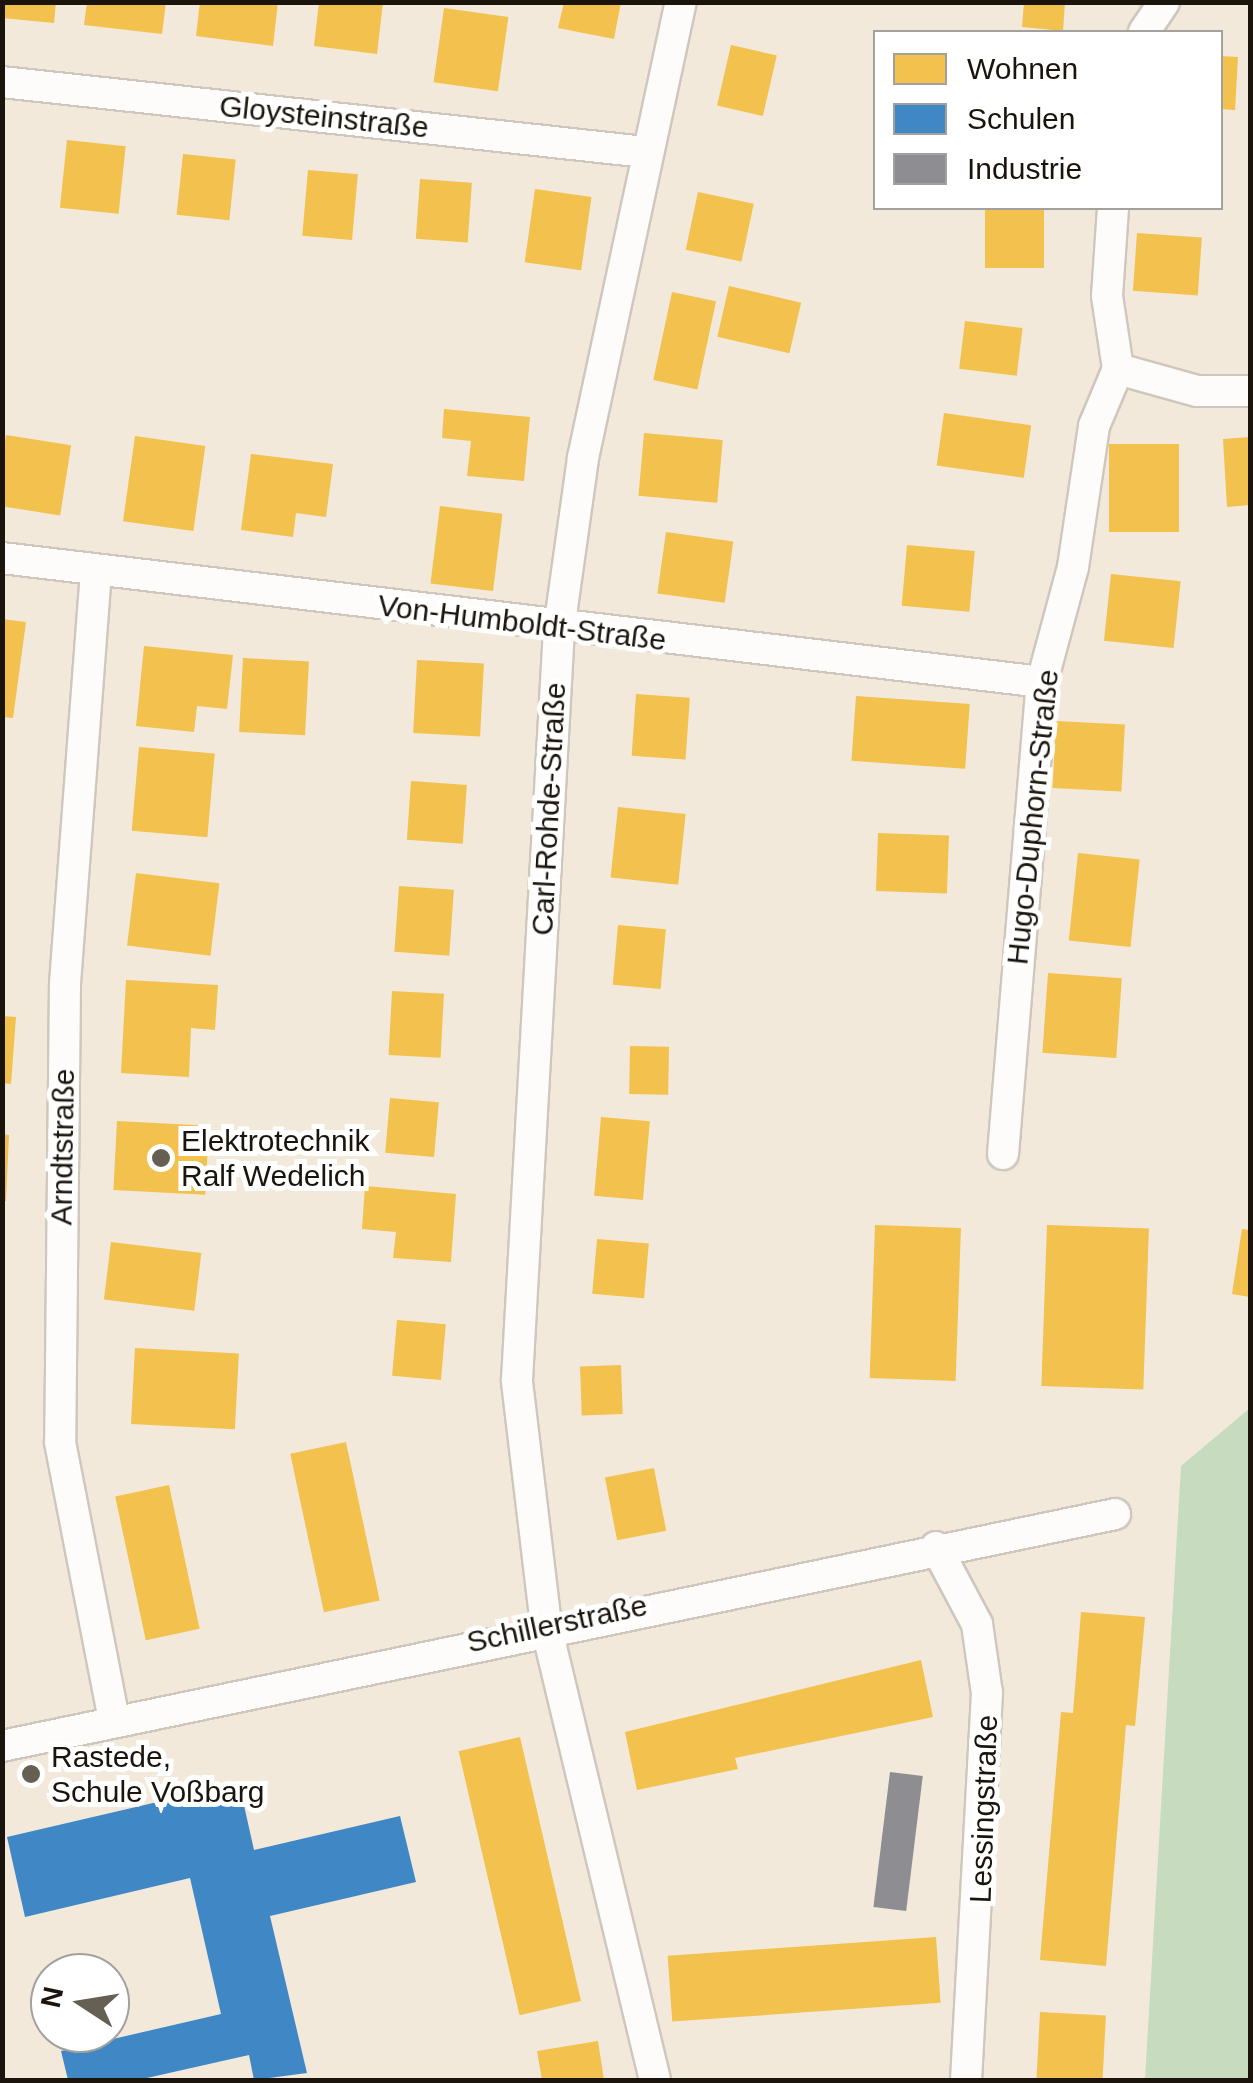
<!DOCTYPE html>
<html>
<head>
<meta charset="utf-8">
<style>
	body { margin:0 }
	#map { position:relative; width:1253px; height:2083px; overflow:hidden; background:#f2e9db; font-family:Arial,sans-serif }
	div>[style] { position:absolute }
	[style*='--x'] { left:calc(var(--x)*1px); top:calc(var(--y)*1px); width:calc(var(--w)*1px); rotate:calc(var(--a)*1deg) }
	.green>* { inset:0; background:#c7dbbe }
	.homes>* { inset:0; background:#f2c14e; transform-origin:0 0 }
	.schools>* { inset:0; background:#3f88c5 }
	.industry>* { inset:0; background:#8d8d92; transform-origin:0 0 }
	.roads { filter:drop-shadow(2px 0 #cfc7bd) drop-shadow(-2px 0 #cfc7bd) drop-shadow(0 2px #cfc7bd) drop-shadow(0 -2px #cfc7bd) }
	.street>* { height:30px; margin:-15px; padding:0 15px; transform-origin:15px; border-radius:15px; background:#fdfcfa }
	.dots>* { width:28px; height:28px; translate:-50% -50%; box-sizing:border-box; border:5px solid #fff; border-radius:50% }
	span { translate:-50% -50%; white-space:nowrap; text-align:center; line-height:1.15; -webkit-text-stroke:10px #fff; paint-order:stroke }
	.street-label { font-size:30px; color:#1a140c }
	.poi-label { font-size:30px; color:#1a140c }
	.left { translate:0 -50%; text-align:left }
	.frame { position:absolute; inset:0; border:5px solid #1a140c; pointer-events:none }
	.legend { position:absolute; left:873px; top:30px; width:350px; height:180px; box-sizing:border-box; background:#fff; border:2px solid #a3a19e; margin:0; padding:12px 18px; list-style:none; font-size:30px; color:#1a140c }
	.legend li { display:flex; align-items:center; gap:20px; height:50px }
	.legend b { width:50px; border:2px solid #a3a19e }
	.north { position:absolute; left:30px; top:1953px; width:100px; height:100px; box-sizing:border-box; background:#fff; border:2px solid #a3a19e; border-radius:50%; rotate:282deg; font-size:28px; font-weight:700; line-height:40px; text-align:center; color:#1a140c }
	.north::after { content:''; display:block; margin:auto; width:35px; height:45px; background:#665f54; clip-path:polygon(50% 0,100% 100%,50% 72%,0 100%) }
</style>
</head>
<body>
<div id="map">
	<div class="green">
		<i style="clip-path:polygon(1250px 1408px,1250px 2080px,1145px 2080px,1181px 1466px)"></i>
	</div>
	<div class="homes">
		<i style="clip-path:polygon(2px 2px,56px 2px,54px 23px,2px 18px)"></i>
		<i style="clip-path:polygon(87px 2px,166px 2px,162px 34px,84px 25px)"></i>
		<i style="clip-path:polygon(200px 2px,278px 2px,273px 46px,196px 36px)"></i>
		<i style="clip-path:polygon(319px 2px,383px 2px,377px 54px,314px 46px)"></i>
		<i style="clip-path:polygon(564px 2px,621px 2px,614px 39px,558px 28px)"></i>
		<i style="clip-path:polygon(1024px 2px,1065px 2px,1063px 31px,1022px 27px)"></i>
		<i style="left:444px;top:8px;width:65px;height:75px;rotate:8deg"></i>
		<i style="left:731px;top:45px;width:47px;height:62px;rotate:13deg"></i>
		<i style="clip-path:polygon(1220px 56px,1238px 57px,1235px 110px,1220px 109px)"></i>
		<i style="left:67px;top:140px;width:59px;height:68px;rotate:6deg"></i>
		<i style="left:183px;top:154px;width:53px;height:61px;rotate:6deg"></i>
		<i style="left:308px;top:170px;width:50px;height:66px;rotate:5deg"></i>
		<i style="left:420px;top:179px;width:52px;height:60px;rotate:4deg"></i>
		<i style="left:535px;top:189px;width:57px;height:74px;rotate:8deg"></i>
		<i style="left:698px;top:192px;width:57px;height:59px;rotate:12deg"></i>
		<i style="left:985px;top:208px;width:59px;height:60px"></i>
		<i style="left:1137px;top:233px;width:65px;height:58px;rotate:4deg"></i>
		<i style="left:729px;top:286px;width:74px;height:52px;rotate:13deg"></i>
		<i style="left:672px;top:292px;width:45px;height:90px;rotate:12deg"></i>
		<i style="left:965px;top:321px;width:58px;height:48px;rotate:7deg"></i>
		<i style="clip-path:polygon(444px 409px,530px 417px,524px 481px,467px 476px,471px 441px,442px 438px)"></i>
		<i style="left:944px;top:413px;width:88px;height:53px;rotate:8deg"></i>
		<i style="left:644px;top:433px;width:79px;height:63px;rotate:5deg"></i>
		<i style="left:6px;top:435px;width:66px;height:71px;rotate:9deg"></i>
		<i style="left:135px;top:436px;width:71px;height:86px;rotate:8deg"></i>
		<i style="clip-path:polygon(1250px 437px,1250px 505px,1227px 507px,1223px 439px)"></i>
		<i style="left:1179px;top:444px;width:88px;height:70px;rotate:90deg"></i>
		<i style="clip-path:polygon(251px 454px,333px 464px,326px 517px,296px 513px,293px 537px,241px 530px)"></i>
		<i style="left:440px;top:506px;width:63px;height:78px;rotate:7deg"></i>
		<i style="left:666px;top:532px;width:68px;height:62px;rotate:8deg"></i>
		<i style="left:907px;top:545px;width:68px;height:61px;rotate:5deg"></i>
		<i style="left:1111px;top:574px;width:70px;height:67px;rotate:6deg"></i>
		<i style="clip-path:polygon(2px 619px,26px 622px,13px 718px,2px 717px)"></i>
		<i style="clip-path:polygon(144px 646px,233px 655px,227px 709px,197px 706px,194px 732px,136px 726px)"></i>
		<i style="left:243px;top:658px;width:66px;height:74px;rotate:3deg"></i>
		<i style="left:417px;top:660px;width:67px;height:73px;rotate:3deg"></i>
		<i style="left:636px;top:694px;width:54px;height:62px;rotate:4deg"></i>
		<i style="left:856px;top:696px;width:114px;height:65px;rotate:4deg"></i>
		<i style="left:1056px;top:721px;width:69px;height:67px;rotate:3deg"></i>
		<i style="left:139px;top:747px;width:76px;height:84px;rotate:5deg"></i>
		<i style="left:411px;top:781px;width:56px;height:59px;rotate:4deg"></i>
		<i style="left:618px;top:807px;width:68px;height:71px;rotate:6deg"></i>
		<i style="left:878px;top:833px;width:71px;height:58px;rotate:2deg"></i>
		<i style="left:1078px;top:853px;width:62px;height:88px;rotate:6deg"></i>
		<i style="left:136px;top:873px;width:84px;height:73px;rotate:7deg"></i>
		<i style="left:399px;top:886px;width:55px;height:66px;rotate:4deg"></i>
		<i style="left:618px;top:925px;width:48px;height:60px;rotate:5deg"></i>
		<i style="left:1048px;top:973px;width:74px;height:80px;rotate:4deg"></i>
		<i style="clip-path:polygon(126px 980px,218px 985px,215px 1030px,191px 1028px,189px 1077px,121px 1073px)"></i>
		<i style="left:392px;top:991px;width:52px;height:64px;rotate:3deg"></i>
		<i style="clip-path:polygon(2px 1016px,16px 1017px,11px 1084px,2px 1083px)"></i>
		<i style="left:630px;top:1046px;width:39px;height:48px;rotate:1deg"></i>
		<i style="left:390px;top:1098px;width:49px;height:55px;rotate:5deg"></i>
		<i style="left:601px;top:1117px;width:49px;height:79px;rotate:5deg"></i>
		<i style="left:117px;top:1121px;width:92px;height:69px;rotate:3deg"></i>
		<i style="clip-path:polygon(2px 1134px,9px 1135px,6px 1201px,2px 1201px)"></i>
		<i style="clip-path:polygon(365px 1186px,456px 1194px,451px 1262px,393px 1258px,396px 1232px,362px 1229px)"></i>
		<i style="left:875px;top:1225px;width:86px;height:153px;rotate:2deg"></i>
		<i style="left:1047px;top:1225px;width:102px;height:161px;rotate:2deg"></i>
		<i style="clip-path:polygon(1242px 1229px,1250px 1230px,1250px 1297px,1232px 1294px)"></i>
		<i style="left:597px;top:1239px;width:52px;height:55px;rotate:5deg"></i>
		<i style="left:111px;top:1242px;width:91px;height:58px;rotate:7deg"></i>
		<i style="left:397px;top:1320px;width:49px;height:56px;rotate:5deg"></i>
		<i style="left:135px;top:1348px;width:104px;height:76px;rotate:3deg"></i>
		<i style="left:621px;top:1365px;width:49px;height:41px;rotate:88deg"></i>
		<i style="left:346px;top:1442px;width:162px;height:57px;rotate:78deg"></i>
		<i style="left:654px;top:1468px;width:64px;height:50px;rotate:79deg"></i>
		<i style="left:169px;top:1485px;width:147px;height:55px;rotate:78deg"></i>
		<i style="clip-path:polygon(1081px 1612px,1145px 1617px,1135px 1726px,1126px 1725px,1106px 1966px,1040px 1960px,1061px 1712px,1073px 1713px)"></i>
		<i style="clip-path:polygon(921px 1660px,933px 1717px,735px 1758px,738px 1769px,637px 1790px,625px 1732px)"></i>
		<i style="left:520px;top:1737px;width:271px;height:63px;rotate:77deg"></i>
		<i style="left:936px;top:1937px;width:66px;height:269px;rotate:86deg"></i>
		<i style="left:1040px;top:2012px;width:66px;height:68px;rotate:3deg"></i>
		<i style="clip-path:polygon(598px 2041px,604px 2080px,542px 2080px,537px 2051px)"></i>
	</div>
	<div class="schools">
		<i style="clip-path:polygon(239px 1783px,254px 1850px,400px 1816px,416px 1882px,270px 1916px,307px 2073px,254px 2080px,249px 2055px,138px 2080px,68px 2080px,61px 2051px,221px 2014px,190px 1878px,25px 1917px,7px 1837px)"></i>
	</div>
	<div class="industry">
		<i style="left:890px;top:1772px;width:33px;height:136px;rotate:7deg"></i>
	</div>
	<div class="roads">
		<div class="street">
			<i style="--x:1144;--y:32;--w:36;--a:-56"></i>
			<i style="--x:2;--y:82;--w:647;--a:6.21"></i>
			<i style="--x:1113;--y:208;--w:88;--a:93.9"></i>
			<i style="--x:1107;--y:296;--w:74;--a:81.4"></i>
			<i style="--x:1118;--y:369;--w:82;--a:15.6"></i>
			<i style="--x:1197;--y:391;--w:53;--a:0"></i>
			<i style="--x:2;--y:558;--w:1047;--a:6.8"></i>
			<i style="--x:96;--y:571;--w:414;--a:94.3"></i>
			<i style="--x:65;--y:984;--w:458;--a:90.6"></i>
			<i style="--x:60;--y:1442;--w:283;--a:79"></i>
			<i style="--x:1003;--y:1154;--w:474;--a:-85.3"></i>
			<i style="--x:1042;--y:682;--w:119;--a:-74.9"></i>
			<i style="--x:1073;--y:567;--w:143;--a:-81.5"></i>
			<i style="--x:1094;--y:426;--w:62;--a:-67.2"></i>
			<i style="--x:936;--y:1547;--w:87;--a:62"></i>
			<i style="--x:977;--y:1624;--w:70;--a:81.8"></i>
			<i style="--x:987;--y:1693;--w:388;--a:93.1"></i>
			<i style="--x:2;--y:1746;--w:1137;--a:-11.77"></i>
			<i style="--x:655;--y:2080;--w:468;--a:-103.5"></i>
			<i style="--x:546;--y:1625;--w:247;--a:-96.8"></i>
			<i style="--x:517;--y:1380;--w:752;--a:-86.8"></i>
			<i style="--x:559;--y:629;--w:173;--a:-82"></i>
			<i style="--x:583;--y:458;--w:466;--a:-77.9"></i>
		</div>
	</div>
	<div class="dots">
		<i style="left:161px;top:1158px;background:#665f54"></i>
		<i style="left:31px;top:1774px;background:#665f54"></i>
	</div>
	<div class="street-label">
		<span style="left:324px;top:117px;rotate:6deg">Gloysteinstraße</span>
		<span style="left:522px;top:623px;rotate:7deg">Von-Humboldt-Straße</span>
		<span style="left:549px;top:809px;rotate:-87deg">Carl-Rohde-Straße</span>
		<span style="left:1033px;top:817px;rotate:-84deg">Hugo-Duphorn-Straße</span>
		<span style="left:63px;top:1147px;rotate:-89deg">Arndtstraße</span>
		<span style="left:557px;top:1624px;rotate:-12deg">Schillerstraße</span>
		<span style="left:984px;top:1809px;rotate:-88deg">Lessingstraße</span>
	</div>
	<div class="poi-label">
		<span class="left" style="left:181px;top:1158px">Elektrotechnik<br>Ralf Wedelich</span>
		<span class="left" style="left:51px;top:1774px">Rastede,<br>Schule Voßbarg</span>
	</div>
	<div class="frame"></div>
	<ul class="legend">
	<li><b style="height:28px;background:#f2c14e"></b>Wohnen</li>
	<li><b style="height:28px;background:#3f88c5"></b>Schulen</li>
	<li><b style="height:28px;background:#8d8d92"></b>Industrie</li>
	</ul>
	<div class="north">N</div>
</div>
</body>
</html>
